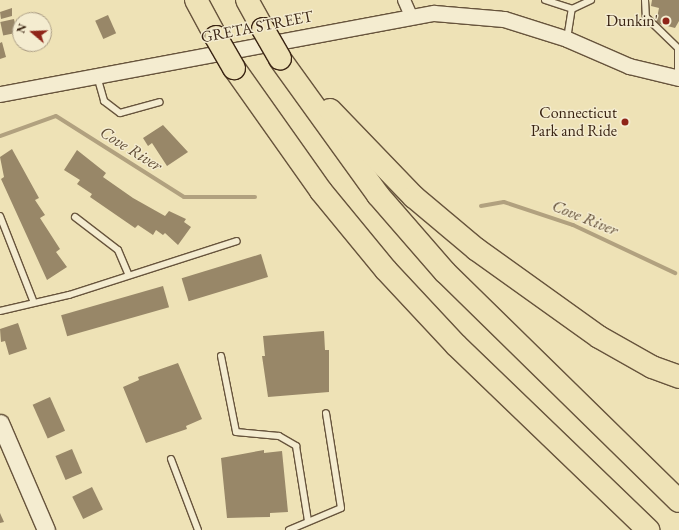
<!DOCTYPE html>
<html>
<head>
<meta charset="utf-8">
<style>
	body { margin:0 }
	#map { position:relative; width:679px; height:530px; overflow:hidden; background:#eee2b6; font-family:"EB Garamond",serif }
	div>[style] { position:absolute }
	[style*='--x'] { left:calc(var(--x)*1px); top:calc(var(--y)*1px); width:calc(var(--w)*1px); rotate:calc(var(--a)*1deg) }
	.stream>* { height:4px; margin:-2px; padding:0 2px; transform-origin:2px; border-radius:2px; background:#b1a17f }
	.building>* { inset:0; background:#988768; transform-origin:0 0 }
	.roads { filter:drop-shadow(1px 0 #67543c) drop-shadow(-1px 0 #67543c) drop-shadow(0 1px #67543c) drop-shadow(0 -1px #67543c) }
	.service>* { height:6px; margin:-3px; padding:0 3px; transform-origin:3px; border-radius:3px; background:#f4ecd0 }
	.minor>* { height:12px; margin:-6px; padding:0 6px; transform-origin:6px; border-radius:6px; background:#f4ecd0 }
	.tertiary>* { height:15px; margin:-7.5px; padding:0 7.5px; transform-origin:7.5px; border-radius:7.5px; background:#f4ecd0 }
	.secondary>* { height:17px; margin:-8.5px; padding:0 8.5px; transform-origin:8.5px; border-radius:8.5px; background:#f4ecd0 }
	.motorway>* { height:22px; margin:-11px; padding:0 11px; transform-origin:11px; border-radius:11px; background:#eee2b6 }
	.bridges { filter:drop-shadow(1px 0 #3a2413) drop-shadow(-1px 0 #3a2413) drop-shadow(0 1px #3a2413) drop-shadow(0 -1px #3a2413) }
	.motorway-bridge>* { height:22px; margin:-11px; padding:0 11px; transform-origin:11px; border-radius:11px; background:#eee2b6 }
	.dots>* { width:11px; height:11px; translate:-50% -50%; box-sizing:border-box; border:2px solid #f4ecd0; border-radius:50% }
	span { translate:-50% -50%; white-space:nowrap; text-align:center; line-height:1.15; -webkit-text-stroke:3px #f4ecd0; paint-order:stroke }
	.poi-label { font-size:16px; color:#3a2413 }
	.right { translate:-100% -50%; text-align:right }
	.street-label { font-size:16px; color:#3a2413 }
	.water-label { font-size:17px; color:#5e4a33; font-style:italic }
	.north { position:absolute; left:12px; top:12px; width:40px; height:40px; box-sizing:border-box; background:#f4ecd0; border:1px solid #aa9c84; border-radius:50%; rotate:289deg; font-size:11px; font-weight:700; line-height:16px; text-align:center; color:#3a2413 }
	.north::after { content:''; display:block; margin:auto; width:14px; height:18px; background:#8f2418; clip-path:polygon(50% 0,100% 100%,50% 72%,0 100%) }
</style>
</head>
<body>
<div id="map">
	<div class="stream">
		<i style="--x:0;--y:136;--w:59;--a:-19.7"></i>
		<i style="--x:56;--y:116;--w:151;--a:32.3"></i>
		<i style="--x:184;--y:197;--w:71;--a:0"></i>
		<i style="--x:481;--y:206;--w:23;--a:-10"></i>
		<i style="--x:504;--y:202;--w:73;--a:18.4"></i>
		<i style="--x:573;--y:225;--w:113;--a:25.2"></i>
	</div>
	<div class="building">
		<i style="clip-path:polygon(652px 0,679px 0,679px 21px,675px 28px,656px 23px,659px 8px,651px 6px)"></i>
		<i style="clip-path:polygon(12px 8px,12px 16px,1px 19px,0 12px)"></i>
		<i style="left:108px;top:15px;width:20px;height:14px;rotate:66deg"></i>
		<i style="left:14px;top:19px;width:14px;height:14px;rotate:78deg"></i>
		<i style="clip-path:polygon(2px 42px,6px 57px,0 59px,0 43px)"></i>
		<i style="clip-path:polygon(163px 125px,188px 152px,167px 166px,152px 143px,148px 146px,143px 138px)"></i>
		<i style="clip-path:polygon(12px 149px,39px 198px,35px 200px,45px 215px,40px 218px,60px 249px,56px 252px,67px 267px,47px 280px,1px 179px,4px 177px,0 157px)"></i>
		<i style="clip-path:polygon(77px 150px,106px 173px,103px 177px,133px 198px,165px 216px,169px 211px,186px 219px,184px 222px,191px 227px,178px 245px,165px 233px,163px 235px,156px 230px,153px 235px,138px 225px,135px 228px,90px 197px,92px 194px,77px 184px,80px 180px,64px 170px)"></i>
		<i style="left:261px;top:254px;width:24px;height:83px;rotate:73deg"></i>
		<i style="left:163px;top:286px;width:22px;height:106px;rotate:74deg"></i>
		<i style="clip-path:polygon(18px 323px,27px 349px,9px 355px,5px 341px,1px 342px,0 329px)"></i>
		<i style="clip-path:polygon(324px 331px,325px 350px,329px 350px,329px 392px,268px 397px,262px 356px,265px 356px,263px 336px)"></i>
		<i style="clip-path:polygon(178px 363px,202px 419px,186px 426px,187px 429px,146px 443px,123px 387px,139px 380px,138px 377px)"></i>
		<i style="left:50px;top:397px;width:37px;height:19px;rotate:66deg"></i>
		<i style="left:72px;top:449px;width:26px;height:18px;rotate:67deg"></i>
		<i style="clip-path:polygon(264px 450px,264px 453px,282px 451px,288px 512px,270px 513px,270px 517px,227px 518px,221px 458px)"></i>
		<i style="left:92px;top:487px;width:25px;height:22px;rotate:64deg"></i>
		<i style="clip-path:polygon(0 513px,4px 522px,0 523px)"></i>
	</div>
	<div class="roads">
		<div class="service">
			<i style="--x:545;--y:0;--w:28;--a:18"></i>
			<i style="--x:572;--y:9;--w:21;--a:-25"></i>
			<i style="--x:645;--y:0;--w:17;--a:87"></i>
			<i style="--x:646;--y:17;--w:45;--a:44.1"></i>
			<i style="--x:678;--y:48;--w:28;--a:90"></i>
			<i style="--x:567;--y:39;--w:30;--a:-81"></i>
			<i style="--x:97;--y:76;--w:26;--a:74"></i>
			<i style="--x:104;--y:101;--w:20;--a:37"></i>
			<i style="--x:120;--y:113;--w:41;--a:-15.4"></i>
			<i style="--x:0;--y:216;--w:90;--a:68.6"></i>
			<i style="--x:75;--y:217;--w:54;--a:37.5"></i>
			<i style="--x:118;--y:250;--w:26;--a:67"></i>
			<i style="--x:0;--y:311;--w:71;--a:-13.1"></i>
			<i style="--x:69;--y:295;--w:176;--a:-17.8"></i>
			<i style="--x:221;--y:356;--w:77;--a:78.8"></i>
			<i style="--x:236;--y:432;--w:43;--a:5.3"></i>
			<i style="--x:279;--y:436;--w:20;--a:30"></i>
			<i style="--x:296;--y:446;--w:76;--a:80.9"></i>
			<i style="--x:171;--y:459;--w:76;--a:69.2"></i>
			<i style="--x:289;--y:530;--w:56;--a:-22.9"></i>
			<i style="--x:341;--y:508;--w:96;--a:-99"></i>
		</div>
		<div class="minor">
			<i style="--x:404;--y:0;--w:17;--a:66"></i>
		</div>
		<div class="tertiary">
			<i style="--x:0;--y:94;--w:441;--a:-10.6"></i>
			<i style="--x:434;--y:13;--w:70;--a:4.9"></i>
			<i style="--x:504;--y:19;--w:66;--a:17.6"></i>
			<i style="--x:567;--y:39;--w:68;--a:23.5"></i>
			<i style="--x:629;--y:66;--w:51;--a:13.5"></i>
		</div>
		<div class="secondary">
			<i style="--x:0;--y:423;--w:116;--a:66.7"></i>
		</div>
		<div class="motorway">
			<i style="--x:196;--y:0;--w:42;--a:61.6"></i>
			<i style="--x:247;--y:0;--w:33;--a:61"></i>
			<i style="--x:280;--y:59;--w:168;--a:54.2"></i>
			<i style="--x:378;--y:195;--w:102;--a:49"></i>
			<i style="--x:445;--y:272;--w:327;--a:44.4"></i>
			<i style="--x:234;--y:68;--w:151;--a:54.7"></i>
			<i style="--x:321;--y:191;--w:102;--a:50.6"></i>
			<i style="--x:386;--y:270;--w:103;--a:47"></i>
			<i style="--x:456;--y:345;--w:267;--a:43.9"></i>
			<i style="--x:330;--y:110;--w:121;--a:46"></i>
			<i style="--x:414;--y:197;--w:81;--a:40"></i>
			<i style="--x:476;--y:249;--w:151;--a:35.6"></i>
			<i style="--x:599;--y:337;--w:61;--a:29.5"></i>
			<i style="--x:652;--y:367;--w:29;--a:20"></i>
		</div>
	</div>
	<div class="bridges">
		<div class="motorway-bridge">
			<i style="--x:263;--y:29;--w:34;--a:60"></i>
			<i style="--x:216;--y:37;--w:36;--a:60"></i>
		</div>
	</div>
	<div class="dots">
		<i style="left:666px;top:21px;background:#8f2418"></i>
		<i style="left:625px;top:122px;background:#8f2418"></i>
	</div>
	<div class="poi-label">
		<span class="right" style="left:658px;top:21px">Dunkin'</span>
		<span class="right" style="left:617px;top:122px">Connecticut<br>Park and Ride</span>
	</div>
	<div class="street-label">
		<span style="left:257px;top:27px;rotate:-11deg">GRETA STREET</span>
	</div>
	<div class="water-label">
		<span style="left:131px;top:149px;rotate:32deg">Cove River</span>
		<span style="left:585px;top:218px;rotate:22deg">Cove River</span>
	</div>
	<div class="north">N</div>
</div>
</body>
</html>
